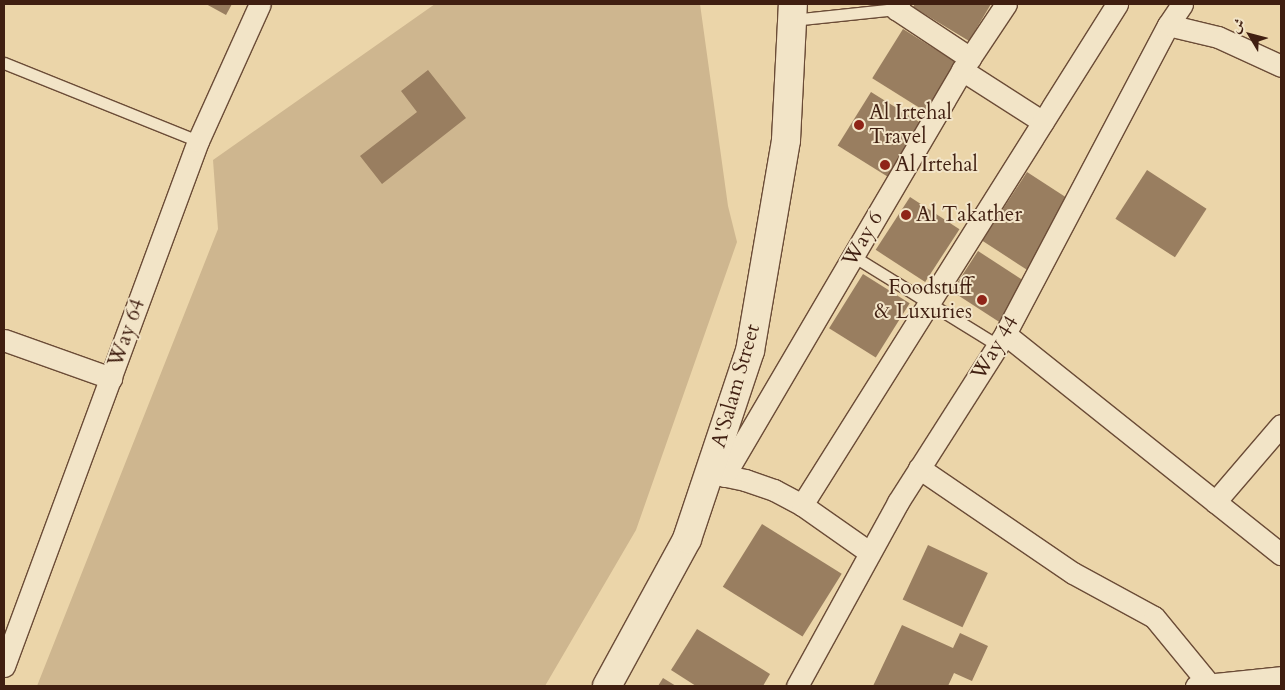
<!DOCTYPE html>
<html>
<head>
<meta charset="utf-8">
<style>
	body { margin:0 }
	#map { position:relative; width:1285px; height:690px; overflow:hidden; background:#ebd5a9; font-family:Cardo,Amiri,serif }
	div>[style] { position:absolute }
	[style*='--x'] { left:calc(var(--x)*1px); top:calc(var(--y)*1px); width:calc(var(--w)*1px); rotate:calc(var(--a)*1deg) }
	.green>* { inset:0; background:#ceb68f }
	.building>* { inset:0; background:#997e60; transform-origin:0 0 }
	.roads { filter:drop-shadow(1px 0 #6b4c37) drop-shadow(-1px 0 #6b4c37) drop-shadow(0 1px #6b4c37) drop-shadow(0 -1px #6b4c37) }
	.lane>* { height:11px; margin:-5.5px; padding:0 5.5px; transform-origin:5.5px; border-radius:5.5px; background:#f2e4c7 }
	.street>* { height:21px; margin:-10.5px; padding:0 10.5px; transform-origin:10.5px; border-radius:10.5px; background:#f2e4c7 }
	.secondary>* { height:28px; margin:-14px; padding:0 14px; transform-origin:14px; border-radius:14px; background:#f2e4c7 }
	.dots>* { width:14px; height:14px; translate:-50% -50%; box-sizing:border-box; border:2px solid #f2e4c7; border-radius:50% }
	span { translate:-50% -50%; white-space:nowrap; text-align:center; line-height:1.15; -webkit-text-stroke:4px #f2e4c7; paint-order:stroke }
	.poi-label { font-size:21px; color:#401f11 }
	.left { translate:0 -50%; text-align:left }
	.right { translate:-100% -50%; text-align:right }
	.street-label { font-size:21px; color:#401f11 }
	.frame { position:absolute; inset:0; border:5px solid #401f11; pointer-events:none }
	.north { position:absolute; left:1225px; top:10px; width:50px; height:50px; -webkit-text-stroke:4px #f2e4c7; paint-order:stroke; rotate:307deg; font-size:14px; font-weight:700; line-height:20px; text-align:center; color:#401f11 }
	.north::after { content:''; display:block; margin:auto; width:18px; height:22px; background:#401f11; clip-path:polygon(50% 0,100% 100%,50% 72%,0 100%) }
</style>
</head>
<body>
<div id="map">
	<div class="green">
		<i style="clip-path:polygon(435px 4px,700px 4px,728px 206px,737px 242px,636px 530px,545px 686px,37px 686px,218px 229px,213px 160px)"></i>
	</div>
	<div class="building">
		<i style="clip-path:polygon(206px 4px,232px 4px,226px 15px)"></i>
		<i style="clip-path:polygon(915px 4px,991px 4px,969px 41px,913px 7px)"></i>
		<i style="left:903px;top:29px;width:65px;height:58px;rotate:32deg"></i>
		<i style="clip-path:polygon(428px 70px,466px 118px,382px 184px,360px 156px,417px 112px,401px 91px)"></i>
		<i style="left:871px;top:92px;width:62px;height:63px;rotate:32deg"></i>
		<i style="left:1147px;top:170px;width:71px;height:58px;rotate:33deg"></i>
		<i style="left:1027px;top:172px;width:56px;height:82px;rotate:33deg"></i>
		<i style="left:910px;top:197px;width:59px;height:63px;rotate:33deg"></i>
		<i style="left:978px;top:251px;width:57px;height:48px;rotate:33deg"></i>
		<i style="left:863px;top:274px;width:55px;height:64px;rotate:32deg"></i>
		<i style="left:762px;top:524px;width:94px;height:74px;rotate:32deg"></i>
		<i style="left:928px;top:545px;width:66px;height:60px;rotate:25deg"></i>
		<i style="clip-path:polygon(902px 625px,953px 648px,960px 633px,988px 646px,972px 681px,954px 673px,948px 686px,873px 686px)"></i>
		<i style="clip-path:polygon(697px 629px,770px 674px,763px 686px,696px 686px,671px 670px)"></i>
		<i style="clip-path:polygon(663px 678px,676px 686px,658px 686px)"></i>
	</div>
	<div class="roads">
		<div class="lane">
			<i style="--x:792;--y:20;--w:105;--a:-6"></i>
			<i style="--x:4;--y:63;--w:209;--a:21.9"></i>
			<i style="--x:853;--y:256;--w:169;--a:31.7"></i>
		</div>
		<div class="street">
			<i style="--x:899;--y:4;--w:6;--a:121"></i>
			<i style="--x:896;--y:9;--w:89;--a:33.5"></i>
			<i style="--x:1168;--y:25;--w:51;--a:13.5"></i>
			<i style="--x:1218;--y:37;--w:69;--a:24.7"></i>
			<i style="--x:962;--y:70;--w:96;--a:32.7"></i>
			<i style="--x:1005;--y:334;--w:353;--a:38.6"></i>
			<i style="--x:4;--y:340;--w:114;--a:19.6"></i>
			<i style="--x:919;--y:468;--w:186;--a:34.3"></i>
			<i style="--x:1073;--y:573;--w:92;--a:28.5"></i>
			<i style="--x:1154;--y:617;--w:87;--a:50.6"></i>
			<i style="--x:712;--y:473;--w:34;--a:12"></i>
			<i style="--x:745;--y:480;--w:31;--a:19"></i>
			<i style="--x:774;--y:490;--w:32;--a:28"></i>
			<i style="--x:802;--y:505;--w:82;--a:35"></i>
			<i style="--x:724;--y:476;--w:471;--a:-59.6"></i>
			<i style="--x:962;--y:70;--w:79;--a:-56.3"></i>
			<i style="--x:1215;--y:502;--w:101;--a:-49.4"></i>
			<i style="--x:802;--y:505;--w:592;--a:-57.84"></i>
			<i style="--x:4;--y:666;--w:560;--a:-69.72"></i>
			<i style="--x:198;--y:141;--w:150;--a:-65.7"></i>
			<i style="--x:797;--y:686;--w:210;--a:-61.2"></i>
			<i style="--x:898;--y:502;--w:199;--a:-57.5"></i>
			<i style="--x:1005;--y:334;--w:349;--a:-62.2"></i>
			<i style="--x:1168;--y:25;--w:25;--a:-56"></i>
			<i style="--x:1196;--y:686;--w:85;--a:-6"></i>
		</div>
		<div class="secondary">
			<i style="--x:607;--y:686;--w:167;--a:-61.4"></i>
			<i style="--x:687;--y:539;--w:198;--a:-71.5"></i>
			<i style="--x:750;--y:351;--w:214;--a:-80.3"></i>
			<i style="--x:786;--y:140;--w:136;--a:-87.1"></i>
		</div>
	</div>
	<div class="dots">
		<i style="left:859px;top:125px;background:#8f2418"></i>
		<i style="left:885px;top:165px;background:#8f2418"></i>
		<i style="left:906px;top:215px;background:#8f2418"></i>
		<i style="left:982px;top:300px;background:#8f2418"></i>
	</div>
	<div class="poi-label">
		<span class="left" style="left:869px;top:125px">Al Irtehal<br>Travel</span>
		<span class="left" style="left:895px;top:165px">Al Irtehal</span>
		<span class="left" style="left:916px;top:215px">Al Takather</span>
		<span class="right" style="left:972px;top:300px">Foodstuff<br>&amp; Luxuries</span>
	</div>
	<div class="street-label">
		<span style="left:863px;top:239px;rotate:-60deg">Way 6</span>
		<span style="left:127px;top:333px;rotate:-70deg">Way 64</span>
		<span style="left:995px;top:348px;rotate:-59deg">Way 44</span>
		<span style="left:736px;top:386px;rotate:-74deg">A'Salam Street</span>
	</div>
	<div class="frame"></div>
	<div class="north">ش</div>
</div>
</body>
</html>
